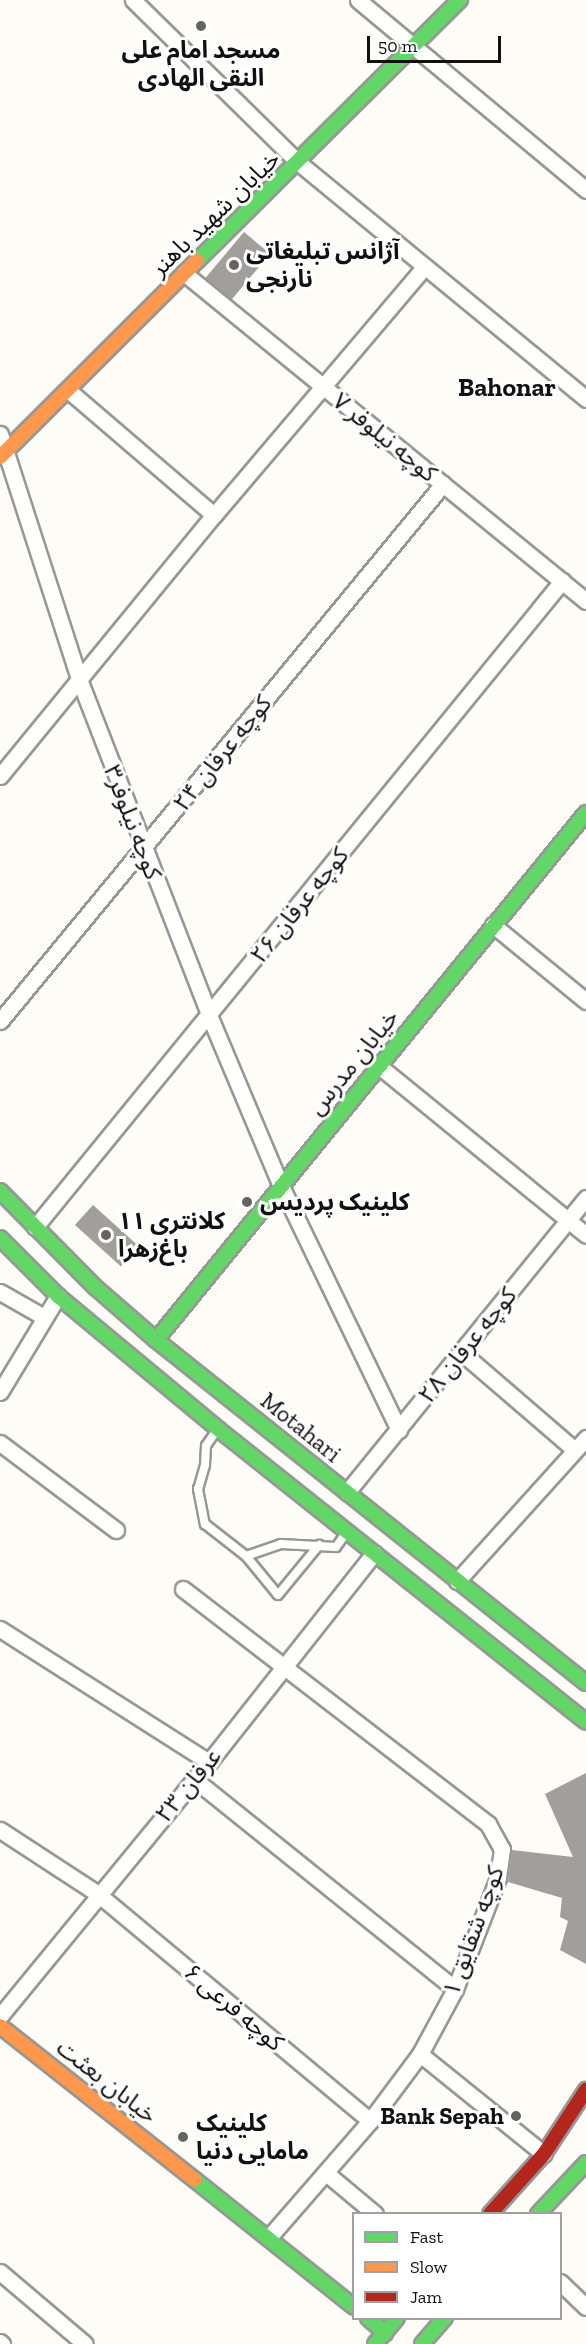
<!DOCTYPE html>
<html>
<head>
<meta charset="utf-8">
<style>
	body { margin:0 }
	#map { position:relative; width:586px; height:2344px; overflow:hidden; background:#fdfcf7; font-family:"Zilla Slab","Noto Sans Arabic",serif }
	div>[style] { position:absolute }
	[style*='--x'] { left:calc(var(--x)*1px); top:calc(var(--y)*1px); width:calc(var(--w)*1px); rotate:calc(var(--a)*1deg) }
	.building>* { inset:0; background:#a19f9c; transform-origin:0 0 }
	.roads { filter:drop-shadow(2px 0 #979795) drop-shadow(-2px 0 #979795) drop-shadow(0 2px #979795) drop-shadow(0 -2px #979795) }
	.lane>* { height:8px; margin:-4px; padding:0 4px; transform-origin:4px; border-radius:4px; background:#fffffe }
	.street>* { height:15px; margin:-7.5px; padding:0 7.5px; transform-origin:7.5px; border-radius:7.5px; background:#fffffe }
	.fast>* { height:14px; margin:-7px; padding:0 7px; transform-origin:7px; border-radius:7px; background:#63d668 }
	.slow>* { height:14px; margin:-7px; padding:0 7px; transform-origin:7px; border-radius:7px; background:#ff974d }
	.jam>* { height:14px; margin:-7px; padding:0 7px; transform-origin:7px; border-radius:7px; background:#b3261e }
	.dots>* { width:16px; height:16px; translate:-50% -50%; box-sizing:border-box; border:3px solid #fff; border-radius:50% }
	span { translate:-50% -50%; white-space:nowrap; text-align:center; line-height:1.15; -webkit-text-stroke:6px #fff; paint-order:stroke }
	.poi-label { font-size:24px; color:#111; font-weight:700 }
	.left { translate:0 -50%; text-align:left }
	.right { translate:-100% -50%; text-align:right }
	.street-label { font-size:24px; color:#111 }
	.neighbourhood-label { font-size:26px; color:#111; font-weight:700 }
	.legend { position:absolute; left:352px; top:2212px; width:210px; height:108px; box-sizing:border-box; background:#fff; border:2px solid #a0a0a0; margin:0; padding:8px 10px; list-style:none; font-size:18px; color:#111 }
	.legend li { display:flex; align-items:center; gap:12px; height:30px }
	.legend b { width:30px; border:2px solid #a0a0a0 }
	.scale { position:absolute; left:367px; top:36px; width:134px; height:27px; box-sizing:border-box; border:3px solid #111; border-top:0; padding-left:8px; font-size:18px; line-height:21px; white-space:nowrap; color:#111; -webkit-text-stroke:4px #fff; paint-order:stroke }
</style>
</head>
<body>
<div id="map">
	<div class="building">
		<i style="left:244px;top:232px;width:34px;height:60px;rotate:40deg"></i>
		<i style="left:93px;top:1205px;width:62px;height:27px;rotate:42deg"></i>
		<i style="clip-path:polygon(586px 1773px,586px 1964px,560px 1950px,568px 1921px,560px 1917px,562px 1898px,508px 1882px,512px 1850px,573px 1857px,545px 1794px)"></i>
	</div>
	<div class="roads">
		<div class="lane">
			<i style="--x:217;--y:1430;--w:19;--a:125"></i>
			<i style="--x:206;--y:1446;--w:19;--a:93"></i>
			<i style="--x:205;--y:1465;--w:25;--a:106"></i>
			<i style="--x:198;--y:1489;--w:36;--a:79"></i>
			<i style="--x:205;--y:1524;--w:52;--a:38"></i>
			<i style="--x:246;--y:1556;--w:37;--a:-19"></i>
			<i style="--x:281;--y:1544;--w:55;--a:3.1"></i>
			<i style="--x:336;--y:1547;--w:17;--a:-54"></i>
			<i style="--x:246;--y:1556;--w:50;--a:50.6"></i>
			<i style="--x:278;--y:1595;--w:65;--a:-50.6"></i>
		</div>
		<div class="street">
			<i style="--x:133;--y:0;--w:233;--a:44.5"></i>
			<i style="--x:299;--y:163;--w:372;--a:39.4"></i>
			<i style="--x:358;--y:0;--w:297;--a:39.8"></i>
			<i style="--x:184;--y:273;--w:519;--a:39.21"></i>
			<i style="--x:68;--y:390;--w:192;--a:40.6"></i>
			<i style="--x:0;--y:434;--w:257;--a:72.1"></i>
			<i style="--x:79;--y:679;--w:360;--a:68.8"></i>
			<i style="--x:209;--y:1015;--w:186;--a:67.2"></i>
			<i style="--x:281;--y:1186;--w:271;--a:64.2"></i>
			<i style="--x:0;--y:776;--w:338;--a:-50.7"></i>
			<i style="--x:214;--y:515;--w:325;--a:-49.7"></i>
			<i style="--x:493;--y:925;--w:120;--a:39.3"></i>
			<i style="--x:0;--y:1021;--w:696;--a:-50.48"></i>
			<i style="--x:379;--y:1066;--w:267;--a:39.2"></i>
			<i style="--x:35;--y:1227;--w:834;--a:-50.79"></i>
			<i style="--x:0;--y:1292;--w:51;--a:29.6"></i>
			<i style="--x:461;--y:1352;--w:150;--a:40.7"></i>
			<i style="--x:0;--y:1392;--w:112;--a:-58.9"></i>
			<i style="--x:0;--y:1443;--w:145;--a:36.9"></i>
			<i style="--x:347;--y:1492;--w:379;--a:-50.9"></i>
			<i style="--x:457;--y:1581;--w:193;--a:-47.9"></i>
			<i style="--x:183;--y:1589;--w:385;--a:37.6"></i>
			<i style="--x:488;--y:1824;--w:29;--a:61"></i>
			<i style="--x:502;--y:1849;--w:29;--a:98"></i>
			<i style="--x:498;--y:1878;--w:119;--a:111.2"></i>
			<i style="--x:455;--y:1989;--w:74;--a:118.3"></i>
			<i style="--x:420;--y:2054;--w:84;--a:126.7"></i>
			<i style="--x:370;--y:2121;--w:154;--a:131"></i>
			<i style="--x:0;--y:1629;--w:248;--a:32.5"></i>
			<i style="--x:194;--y:1779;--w:335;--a:38.8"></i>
			<i style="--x:0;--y:1830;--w:117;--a:33.1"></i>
			<i style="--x:98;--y:1894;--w:354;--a:39.8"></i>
			<i style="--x:0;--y:2016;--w:329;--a:-50.6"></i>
			<i style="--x:209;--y:1762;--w:266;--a:-51.7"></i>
			<i style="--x:420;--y:2054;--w:159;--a:38.9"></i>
			<i style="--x:326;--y:2173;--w:64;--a:39.9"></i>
			<i style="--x:0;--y:2272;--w:111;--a:40.3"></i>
			<i style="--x:560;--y:2282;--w:36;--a:44"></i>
			<i style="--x:0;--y:2342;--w:3;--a:45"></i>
		</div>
		<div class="fast">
			<i style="--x:197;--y:261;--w:371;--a:-44.8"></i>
			<i style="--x:0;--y:1191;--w:135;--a:45.3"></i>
			<i style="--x:95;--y:1287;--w:81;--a:41"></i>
			<i style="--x:156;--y:1340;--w:550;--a:38.58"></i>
			<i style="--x:0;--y:1238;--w:82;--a:45"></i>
			<i style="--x:58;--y:1296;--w:208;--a:39.7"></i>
			<i style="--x:218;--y:1429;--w:470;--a:38.5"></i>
			<i style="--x:156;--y:1340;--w:680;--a:-50.79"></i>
			<i style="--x:195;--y:2180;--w:203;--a:38.6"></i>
			<i style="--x:538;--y:2214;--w:70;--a:-46.7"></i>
			<i style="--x:368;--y:2318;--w:23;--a:41"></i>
			<i style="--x:375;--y:2344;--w:34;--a:-50"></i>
			<i style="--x:422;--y:2344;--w:35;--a:-49"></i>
		</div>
		<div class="slow">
			<i style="--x:0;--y:457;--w:278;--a:-44.9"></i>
			<i style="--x:0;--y:2026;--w:248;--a:38.3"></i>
		</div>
		<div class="jam">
			<i style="--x:490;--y:2214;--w:81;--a:-48"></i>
			<i style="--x:544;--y:2154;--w:77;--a:-56.7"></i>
		</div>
	</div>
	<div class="dots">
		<i style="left:201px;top:26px;background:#646362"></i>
		<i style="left:234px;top:265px;background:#646362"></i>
		<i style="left:247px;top:1202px;background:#646362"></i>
		<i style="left:106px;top:1235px;background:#646362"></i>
		<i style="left:516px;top:2116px;background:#646362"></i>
		<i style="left:183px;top:2137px;background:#646362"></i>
	</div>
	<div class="poi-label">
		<span style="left:201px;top:64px">مسجد امام علی<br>النقی الهادی</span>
		<span class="left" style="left:246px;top:265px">آژانس تبلیغاتی<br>نارنجی</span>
		<span class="left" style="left:260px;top:1202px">کلینیک پردیس</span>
		<span class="left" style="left:118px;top:1235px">کلانتری ۱۱<br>باغ‌زهرا</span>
		<span class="right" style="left:504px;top:2116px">Bank Sepah</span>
		<span class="left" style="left:196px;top:2137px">کلینیک<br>مامایی دنیا</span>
	</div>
	<div class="street-label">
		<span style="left:215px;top:213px;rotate:-44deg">خیابان شهید باهنر</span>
		<span style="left:385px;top:437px;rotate:39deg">کوچه نیلوفر ۷</span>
		<span style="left:222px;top:753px;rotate:-51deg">کوچه عرفان ۲۴</span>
		<span style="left:133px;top:822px;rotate:69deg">کوچه نیلوفر۳</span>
		<span style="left:299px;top:905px;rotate:-51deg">کوچه عرفان ۲۶</span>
		<span style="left:353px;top:1062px;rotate:-51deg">خیابان مدرس</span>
		<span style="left:467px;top:1345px;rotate:-51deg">کوچه عرفان ۲۸</span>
		<span style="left:301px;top:1427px;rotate:39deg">Motahari</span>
		<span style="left:188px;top:1785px;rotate:-50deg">عرفان ۲۳</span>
		<span style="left:473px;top:1931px;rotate:-70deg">کوچه شقایق ۱</span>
		<span style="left:234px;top:2007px;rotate:40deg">کوچه فرعی ۶</span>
		<span style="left:107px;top:2081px;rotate:38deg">خیابان بعثت</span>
	</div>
	<div class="neighbourhood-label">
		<span style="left:507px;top:388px">Bahonar</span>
	</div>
	<ul class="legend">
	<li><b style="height:8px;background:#63d668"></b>Fast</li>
	<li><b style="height:8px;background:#ff974d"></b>Slow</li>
	<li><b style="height:8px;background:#b3261e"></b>Jam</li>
	</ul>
	<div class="scale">50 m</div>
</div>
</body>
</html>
